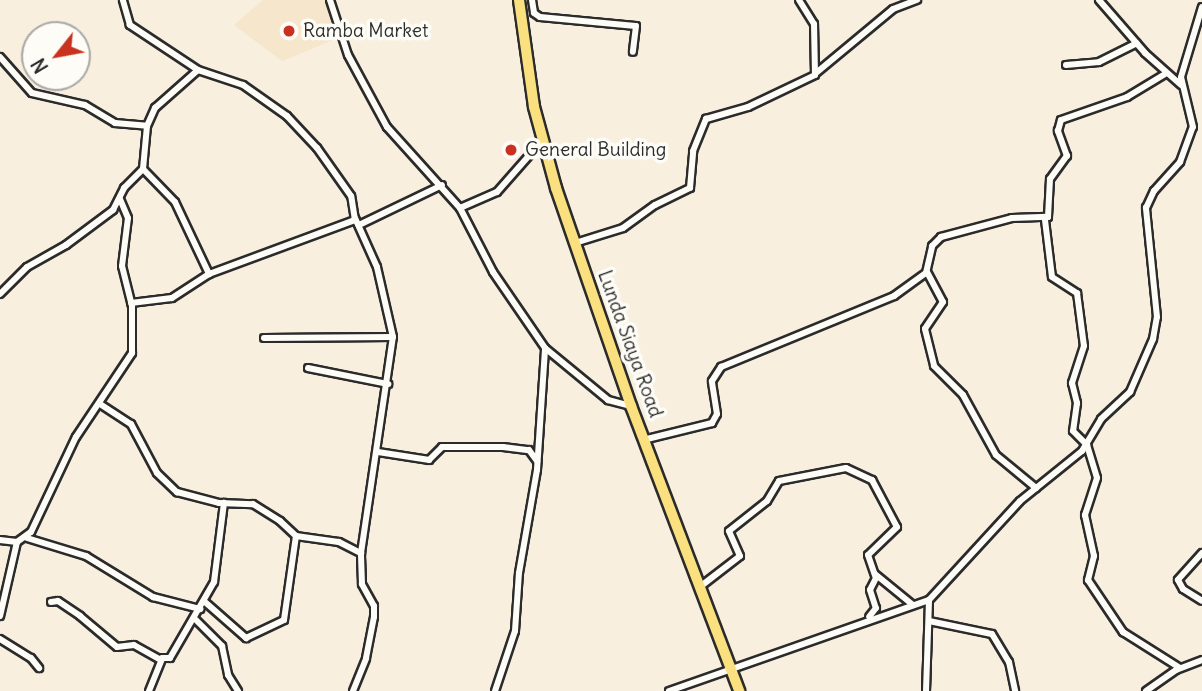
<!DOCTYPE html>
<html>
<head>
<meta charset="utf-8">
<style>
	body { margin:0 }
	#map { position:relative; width:1202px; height:691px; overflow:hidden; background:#f8efde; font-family:Delius,sans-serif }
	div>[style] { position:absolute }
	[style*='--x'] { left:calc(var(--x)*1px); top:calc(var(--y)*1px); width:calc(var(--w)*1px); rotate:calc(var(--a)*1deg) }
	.built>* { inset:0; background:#f5e6cc }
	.roads { filter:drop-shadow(2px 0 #2b2b2b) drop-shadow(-2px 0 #2b2b2b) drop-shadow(0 2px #2b2b2b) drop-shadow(0 -2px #2b2b2b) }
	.street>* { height:6px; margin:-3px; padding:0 3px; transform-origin:3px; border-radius:3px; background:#fdfcf7 }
	.primary>* { height:10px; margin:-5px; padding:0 5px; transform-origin:5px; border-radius:5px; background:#fbe080 }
	.dots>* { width:19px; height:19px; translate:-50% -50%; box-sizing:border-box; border:4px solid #fdfcf7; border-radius:50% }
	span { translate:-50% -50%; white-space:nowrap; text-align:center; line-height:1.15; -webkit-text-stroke:7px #fdfcf7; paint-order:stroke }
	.poi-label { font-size:19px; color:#2b2b2b }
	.left { translate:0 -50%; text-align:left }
	.street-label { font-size:19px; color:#2b2b2b }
	.north { position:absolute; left:21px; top:21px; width:70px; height:70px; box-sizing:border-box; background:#fdfcf7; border:2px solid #a9a8a5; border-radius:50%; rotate:239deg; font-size:19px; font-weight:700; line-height:28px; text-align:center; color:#2b2b2b }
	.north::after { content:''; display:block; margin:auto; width:24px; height:32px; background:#c8321e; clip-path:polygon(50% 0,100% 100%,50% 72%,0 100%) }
</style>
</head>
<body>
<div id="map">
	<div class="built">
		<i style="clip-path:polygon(263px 0,327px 0,338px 38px,282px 61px,234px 25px)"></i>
	</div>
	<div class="roads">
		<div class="street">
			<i style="--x:330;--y:0;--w:58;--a:71.9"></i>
			<i style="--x:348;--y:55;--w:82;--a:61.6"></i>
			<i style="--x:387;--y:127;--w:109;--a:48"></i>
			<i style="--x:460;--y:208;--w:72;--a:62.7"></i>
			<i style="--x:493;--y:272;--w:92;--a:55.6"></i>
			<i style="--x:545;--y:348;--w:82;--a:39.5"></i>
			<i style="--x:608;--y:400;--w:24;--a:15"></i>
			<i style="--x:532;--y:0;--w:13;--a:81"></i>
			<i style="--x:534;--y:13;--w:7;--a:34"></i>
			<i style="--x:540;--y:17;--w:96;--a:5.4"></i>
			<i style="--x:636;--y:26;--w:26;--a:97"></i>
			<i style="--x:1099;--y:0;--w:70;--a:49"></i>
			<i style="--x:1145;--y:53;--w:48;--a:41.6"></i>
			<i style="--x:0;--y:57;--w:48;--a:48.4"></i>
			<i style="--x:32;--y:93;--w:54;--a:12.8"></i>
			<i style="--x:85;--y:105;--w:35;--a:31"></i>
			<i style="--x:115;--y:123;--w:32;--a:5"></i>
			<i style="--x:1066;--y:65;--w:33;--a:-5"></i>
			<i style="--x:1099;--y:62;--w:42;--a:-26.6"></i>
			<i style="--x:816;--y:73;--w:100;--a:-39.7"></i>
			<i style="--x:893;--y:9;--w:26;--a:-21"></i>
			<i style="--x:143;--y:169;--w:46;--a:45.9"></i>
			<i style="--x:175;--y:202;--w:80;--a:64.7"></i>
			<i style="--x:209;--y:274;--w:156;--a:-20.3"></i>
			<i style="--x:355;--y:220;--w:24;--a:-99"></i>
			<i style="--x:351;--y:196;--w:59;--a:-125.3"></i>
			<i style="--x:317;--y:148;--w:44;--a:-133.2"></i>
			<i style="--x:287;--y:116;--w:54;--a:-144.8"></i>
			<i style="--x:243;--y:85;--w:47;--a:-161.6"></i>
			<i style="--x:460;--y:208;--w:40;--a:-23.4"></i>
			<i style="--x:497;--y:192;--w:55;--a:-48.7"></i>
			<i style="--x:533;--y:151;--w:12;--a:-24"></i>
			<i style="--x:1045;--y:220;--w:57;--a:83"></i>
			<i style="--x:1052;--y:277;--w:30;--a:33"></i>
			<i style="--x:1077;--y:293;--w:53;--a:82.5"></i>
			<i style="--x:1084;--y:346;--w:39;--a:108"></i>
			<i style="--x:1072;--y:383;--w:21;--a:76"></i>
			<i style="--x:1077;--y:403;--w:28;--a:98"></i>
			<i style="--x:1073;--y:431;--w:20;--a:45"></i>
			<i style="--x:1087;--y:445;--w:34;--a:73"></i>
			<i style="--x:1097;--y:478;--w:39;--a:108"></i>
			<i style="--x:1085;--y:515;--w:42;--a:77.6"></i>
			<i style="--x:1094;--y:556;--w:25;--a:104"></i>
			<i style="--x:1088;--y:580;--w:63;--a:56.1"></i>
			<i style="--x:1123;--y:632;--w:67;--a:32.3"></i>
			<i style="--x:359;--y:225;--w:92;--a:-25.7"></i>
			<i style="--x:575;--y:243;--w:50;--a:-17.4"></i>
			<i style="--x:623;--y:228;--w:39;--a:-36"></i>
			<i style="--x:655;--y:205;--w:39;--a:-26"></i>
			<i style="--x:690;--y:188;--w:37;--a:-85"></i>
			<i style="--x:693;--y:151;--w:35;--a:-68"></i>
			<i style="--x:706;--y:119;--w:44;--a:-15.9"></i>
			<i style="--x:748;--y:107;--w:74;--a:-25.5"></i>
			<i style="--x:815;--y:75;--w:51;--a:-91.1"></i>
			<i style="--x:814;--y:24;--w:28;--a:-122"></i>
			<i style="--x:927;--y:272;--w:34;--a:62"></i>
			<i style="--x:943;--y:302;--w:32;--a:124"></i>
			<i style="--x:925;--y:329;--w:38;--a:76"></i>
			<i style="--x:934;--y:366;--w:41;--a:45"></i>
			<i style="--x:963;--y:395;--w:68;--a:61.2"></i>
			<i style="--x:996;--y:455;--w:52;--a:39.5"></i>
			<i style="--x:0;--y:294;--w:38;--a:-45"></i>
			<i style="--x:27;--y:267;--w:45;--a:-29.4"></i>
			<i style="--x:66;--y:245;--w:59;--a:-36.7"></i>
			<i style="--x:113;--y:210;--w:25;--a:-63"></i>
			<i style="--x:124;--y:188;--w:27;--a:-45"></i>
			<i style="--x:143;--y:169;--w:43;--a:-84.7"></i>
			<i style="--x:147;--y:126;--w:20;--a:-66"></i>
			<i style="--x:155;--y:108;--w:57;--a:-41.5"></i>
			<i style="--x:198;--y:70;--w:82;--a:-146.5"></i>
			<i style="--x:130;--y:25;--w:26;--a:-106"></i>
			<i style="--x:131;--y:303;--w:41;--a:-7"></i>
			<i style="--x:172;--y:298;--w:44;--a:-33"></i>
			<i style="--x:264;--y:338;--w:129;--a:-0.4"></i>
			<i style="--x:308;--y:368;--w:82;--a:11.3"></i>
			<i style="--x:100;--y:404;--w:37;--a:33"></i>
			<i style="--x:131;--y:424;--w:55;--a:62"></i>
			<i style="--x:157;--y:473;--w:28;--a:44"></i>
			<i style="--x:177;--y:492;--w:43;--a:14.7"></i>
			<i style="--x:219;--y:503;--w:34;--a:2"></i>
			<i style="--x:253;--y:504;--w:32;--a:32"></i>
			<i style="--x:280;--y:521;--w:22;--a:43"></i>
			<i style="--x:296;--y:536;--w:43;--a:7.9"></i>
			<i style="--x:339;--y:542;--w:25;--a:27"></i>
			<i style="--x:647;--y:439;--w:67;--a:-13.8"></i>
			<i style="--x:712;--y:423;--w:10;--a:-61"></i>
			<i style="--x:717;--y:414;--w:33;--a:-99"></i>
			<i style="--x:712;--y:381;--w:17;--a:-57"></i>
			<i style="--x:721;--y:367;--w:187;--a:-22.3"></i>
			<i style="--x:894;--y:296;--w:39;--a:-36"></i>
			<i style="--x:926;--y:273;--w:28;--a:-77"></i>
			<i style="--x:932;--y:246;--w:13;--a:-45"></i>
			<i style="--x:941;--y:237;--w:73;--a:-15"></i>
			<i style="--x:1012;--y:218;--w:36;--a:-2"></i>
			<i style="--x:1048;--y:217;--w:38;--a:-87"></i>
			<i style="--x:1050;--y:179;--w:29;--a:-54"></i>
			<i style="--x:1067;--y:156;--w:27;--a:-110"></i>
			<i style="--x:1058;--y:131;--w:11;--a:-75"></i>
			<i style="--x:1061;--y:120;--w:70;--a:-19.2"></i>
			<i style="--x:1127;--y:97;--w:44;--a:-31.2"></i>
			<i style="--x:378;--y:452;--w:52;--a:8.9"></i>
			<i style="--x:429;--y:460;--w:18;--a:-45"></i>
			<i style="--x:442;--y:447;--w:61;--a:0"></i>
			<i style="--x:503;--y:447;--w:26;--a:7"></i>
			<i style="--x:529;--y:450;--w:14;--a:54"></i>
			<i style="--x:27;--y:538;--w:62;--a:17"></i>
			<i style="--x:86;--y:556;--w:79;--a:31.5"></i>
			<i style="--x:153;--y:597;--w:49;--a:14.3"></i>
			<i style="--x:0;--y:540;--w:17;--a:7"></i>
			<i style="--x:17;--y:542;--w:76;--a:102.9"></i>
			<i style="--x:17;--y:542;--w:17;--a:-36"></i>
			<i style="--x:31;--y:532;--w:105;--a:-64.7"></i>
			<i style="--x:76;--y:437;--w:101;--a:-56.3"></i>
			<i style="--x:132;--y:353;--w:47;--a:-90"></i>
			<i style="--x:132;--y:306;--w:41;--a:-104"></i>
			<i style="--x:122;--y:266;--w:48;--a:-82.9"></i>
			<i style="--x:128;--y:218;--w:21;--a:-113"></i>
			<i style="--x:1202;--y:553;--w:36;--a:132"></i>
			<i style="--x:1178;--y:580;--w:10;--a:61"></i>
			<i style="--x:1183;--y:589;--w:22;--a:32"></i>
			<i style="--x:875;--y:574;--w:49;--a:39.2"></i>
			<i style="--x:701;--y:586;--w:49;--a:-37.6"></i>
			<i style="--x:740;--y:556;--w:27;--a:-114"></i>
			<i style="--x:729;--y:531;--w:48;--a:-38.3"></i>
			<i style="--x:767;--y:501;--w:23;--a:-59"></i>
			<i style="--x:779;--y:481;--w:68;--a:-11"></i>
			<i style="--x:846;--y:468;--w:29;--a:25"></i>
			<i style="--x:872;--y:480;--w:53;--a:62"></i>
			<i style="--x:897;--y:527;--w:40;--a:136"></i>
			<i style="--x:868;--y:555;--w:24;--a:71"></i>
			<i style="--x:876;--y:578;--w:13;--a:117"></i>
			<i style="--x:870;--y:590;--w:19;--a:72"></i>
			<i style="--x:876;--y:608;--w:11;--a:128"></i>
			<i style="--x:51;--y:602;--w:7;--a:-8"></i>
			<i style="--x:58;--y:601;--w:27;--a:34"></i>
			<i style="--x:80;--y:616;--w:48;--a:40"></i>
			<i style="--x:117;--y:647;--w:17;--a:-7"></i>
			<i style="--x:134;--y:645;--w:31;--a:29"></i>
			<i style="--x:205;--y:602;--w:55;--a:41.3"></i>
			<i style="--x:246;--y:638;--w:42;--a:-25.3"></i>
			<i style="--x:284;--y:620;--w:85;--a:-81.9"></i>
			<i style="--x:196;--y:620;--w:37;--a:45"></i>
			<i style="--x:222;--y:646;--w:30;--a:78"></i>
			<i style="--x:228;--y:675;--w:19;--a:58"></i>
			<i style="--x:929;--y:621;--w:64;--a:11.7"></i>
			<i style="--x:992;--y:634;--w:33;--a:59"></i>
			<i style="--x:1009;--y:662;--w:30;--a:78"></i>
			<i style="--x:0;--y:639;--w:36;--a:32"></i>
			<i style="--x:31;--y:658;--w:13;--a:51"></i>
			<i style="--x:149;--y:691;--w:35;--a:-68"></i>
			<i style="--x:162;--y:658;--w:8;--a:0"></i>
			<i style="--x:170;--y:658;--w:88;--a:-59.9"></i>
			<i style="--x:214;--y:582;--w:80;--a:-82.8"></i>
			<i style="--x:353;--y:691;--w:35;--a:-68"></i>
			<i style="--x:366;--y:658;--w:42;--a:-79"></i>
			<i style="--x:374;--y:617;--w:11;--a:-90"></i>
			<i style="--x:374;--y:606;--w:25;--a:-119"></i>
			<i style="--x:362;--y:584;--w:31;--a:-92"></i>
			<i style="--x:361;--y:553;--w:218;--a:-81.6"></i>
			<i style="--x:393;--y:337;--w:72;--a:-102.9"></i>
			<i style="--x:377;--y:267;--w:54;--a:-114.2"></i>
			<i style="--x:495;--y:691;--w:63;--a:-71.6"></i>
			<i style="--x:515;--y:631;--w:58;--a:-86.1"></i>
			<i style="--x:519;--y:573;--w:105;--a:-80.1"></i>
			<i style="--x:537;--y:470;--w:122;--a:-86.2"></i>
			<i style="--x:669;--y:691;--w:275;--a:-19.3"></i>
			<i style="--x:929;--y:600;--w:134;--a:-47.4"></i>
			<i style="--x:1020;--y:501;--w:80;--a:-38.9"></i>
			<i style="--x:1082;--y:451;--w:37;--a:-59"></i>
			<i style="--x:1101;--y:419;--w:40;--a:-43"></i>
			<i style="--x:1130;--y:392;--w:58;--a:-66.5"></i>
			<i style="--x:1153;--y:339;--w:22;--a:-80"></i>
			<i style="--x:1157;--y:317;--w:110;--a:-95.8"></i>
			<i style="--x:1146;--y:208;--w:19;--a:-65"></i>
			<i style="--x:1154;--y:191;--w:39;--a:-48"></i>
			<i style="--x:1180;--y:162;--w:37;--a:-70"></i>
			<i style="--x:1193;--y:127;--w:51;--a:-103.5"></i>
			<i style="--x:1181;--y:77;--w:73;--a:-73.3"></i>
			<i style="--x:926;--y:691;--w:91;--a:-88.1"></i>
			<i style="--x:1146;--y:691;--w:37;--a:-35"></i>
			<i style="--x:1176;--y:670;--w:28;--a:-21"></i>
		</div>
		<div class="primary">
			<i style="--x:519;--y:0;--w:108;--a:82"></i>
			<i style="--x:534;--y:107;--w:84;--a:74.8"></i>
			<i style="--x:556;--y:188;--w:231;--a:71"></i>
			<i style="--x:631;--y:406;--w:305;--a:69.2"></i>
		</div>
	</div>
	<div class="dots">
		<i style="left:289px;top:31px;background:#c8321e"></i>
		<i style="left:511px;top:150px;background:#c8321e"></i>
	</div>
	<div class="poi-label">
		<span class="left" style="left:303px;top:31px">Ramba Market</span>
		<span class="left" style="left:525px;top:150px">General Building</span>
	</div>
	<div class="street-label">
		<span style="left:630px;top:344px;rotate:70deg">Lunda Siaya Road</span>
	</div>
	<div class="north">N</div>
</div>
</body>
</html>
